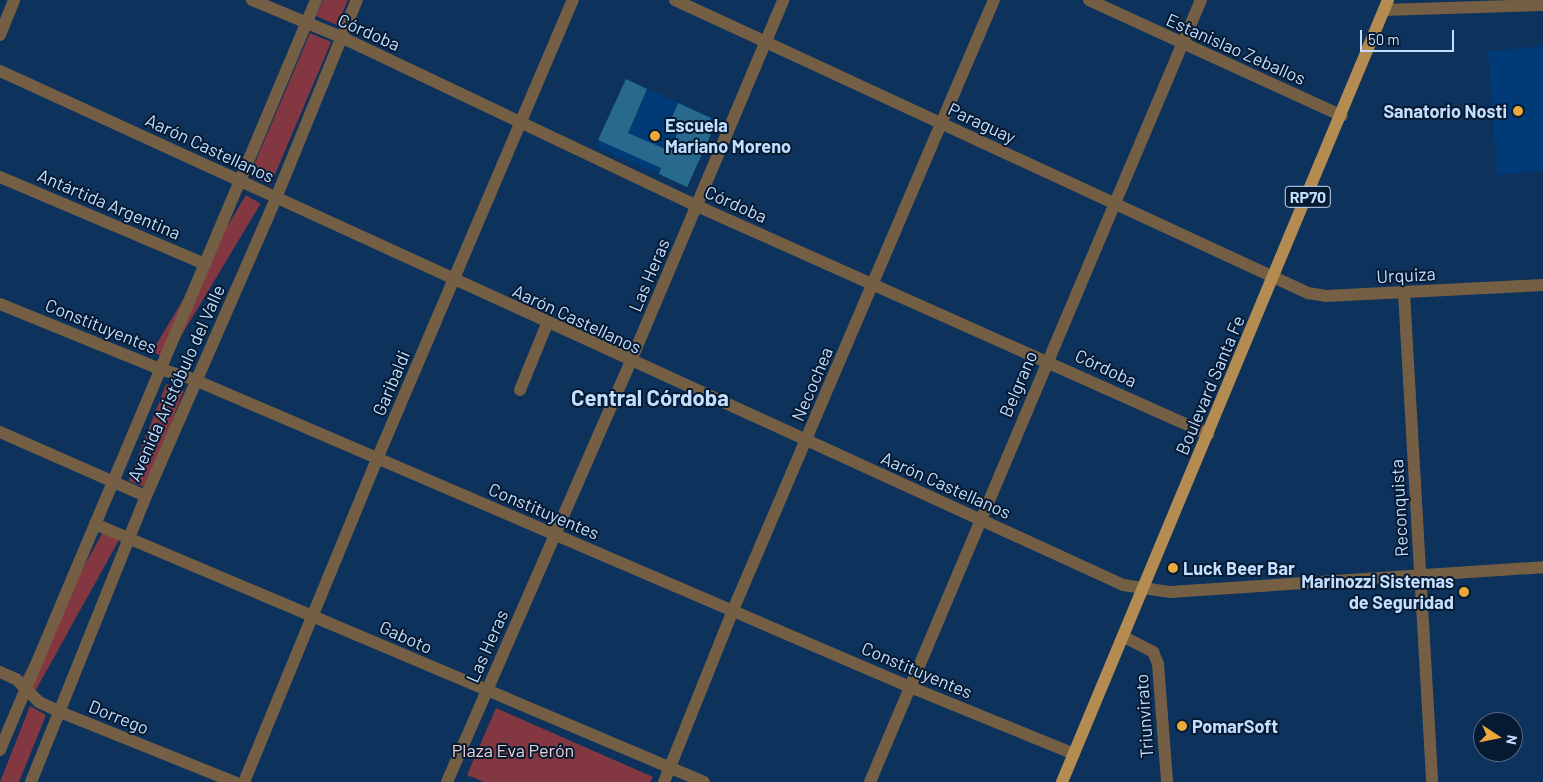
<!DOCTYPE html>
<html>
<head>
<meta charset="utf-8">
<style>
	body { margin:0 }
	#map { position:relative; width:1543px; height:782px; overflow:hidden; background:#0d325c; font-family:Barlow,sans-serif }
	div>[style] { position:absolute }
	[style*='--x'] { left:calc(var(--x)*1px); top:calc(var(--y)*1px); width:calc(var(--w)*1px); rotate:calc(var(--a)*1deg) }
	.built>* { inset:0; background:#003a77; transform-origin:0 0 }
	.green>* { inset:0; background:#833741; transform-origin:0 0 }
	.building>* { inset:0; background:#286a8b }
	.minor>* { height:12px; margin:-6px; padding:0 6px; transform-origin:6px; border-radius:6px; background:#745f44 }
	.major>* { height:12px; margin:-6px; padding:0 6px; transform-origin:6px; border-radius:6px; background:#b48b50 }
	.dots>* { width:14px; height:14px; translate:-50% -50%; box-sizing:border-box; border:2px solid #061a32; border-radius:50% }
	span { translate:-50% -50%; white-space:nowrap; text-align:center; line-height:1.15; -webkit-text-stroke:4px #061a32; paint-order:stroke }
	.shield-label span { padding:1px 4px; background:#061a32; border:1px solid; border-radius:4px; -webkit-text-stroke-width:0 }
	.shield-label { font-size:16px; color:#c3deff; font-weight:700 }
	.street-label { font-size:18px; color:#c3deff }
	.poi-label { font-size:18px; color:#c3deff; font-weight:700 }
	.right { translate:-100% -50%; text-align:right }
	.left { translate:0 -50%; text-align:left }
	.park-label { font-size:18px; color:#edced0 }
	.district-label { font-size:22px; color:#c3deff; font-weight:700 }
	.north { position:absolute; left:1473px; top:712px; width:50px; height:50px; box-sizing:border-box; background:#061a32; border:1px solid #526884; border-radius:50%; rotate:101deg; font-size:14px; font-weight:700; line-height:20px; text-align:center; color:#c3deff }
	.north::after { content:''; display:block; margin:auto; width:18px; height:22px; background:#eda83b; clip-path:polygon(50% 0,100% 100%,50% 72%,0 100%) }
	.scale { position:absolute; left:1360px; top:30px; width:94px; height:22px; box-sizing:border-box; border:2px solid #c3deff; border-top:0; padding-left:6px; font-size:15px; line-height:18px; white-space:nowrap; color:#c3deff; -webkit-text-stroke:4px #061a32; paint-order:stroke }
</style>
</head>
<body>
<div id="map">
	<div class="built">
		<i style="clip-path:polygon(1543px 46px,1543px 171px,1497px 175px,1488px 51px)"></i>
		<i style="left:626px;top:79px;width:100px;height:74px;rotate:24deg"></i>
	</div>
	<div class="green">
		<i style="clip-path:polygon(323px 0,348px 0,337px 25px,316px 16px)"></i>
		<i style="left:310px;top:33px;width:23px;height:155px;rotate:23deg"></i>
		<i style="left:246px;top:195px;width:17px;height:182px;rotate:31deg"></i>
		<i style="left:166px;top:384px;width:19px;height:104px;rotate:21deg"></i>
		<i style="left:104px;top:530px;width:18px;height:181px;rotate:29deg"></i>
		<i style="clip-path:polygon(30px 706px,46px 715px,19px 782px,0 782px)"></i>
		<i style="clip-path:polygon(496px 708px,653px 777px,650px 782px,484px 782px,467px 775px)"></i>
	</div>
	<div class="building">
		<i style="clip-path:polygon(626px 79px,647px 89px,628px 133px,670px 151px,680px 127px,670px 123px,678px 103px,711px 118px,705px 129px,712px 132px,687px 187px,659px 174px,661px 168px,598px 140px)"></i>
	</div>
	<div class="minor">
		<i style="--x:252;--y:0;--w:96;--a:22.6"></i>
		<i style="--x:341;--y:37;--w:394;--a:25.4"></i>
		<i style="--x:697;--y:206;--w:560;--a:24.05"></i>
		<i style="--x:675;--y:0;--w:698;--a:24.84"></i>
		<i style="--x:1308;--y:293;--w:18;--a:9"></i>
		<i style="--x:1326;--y:296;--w:217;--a:-2.9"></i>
		<i style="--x:1089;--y:0;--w:278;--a:24.6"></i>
		<i style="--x:1384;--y:10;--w:159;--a:-1.8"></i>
		<i style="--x:0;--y:35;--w:38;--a:-68"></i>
		<i style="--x:0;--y:71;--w:1235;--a:24.59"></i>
		<i style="--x:1123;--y:585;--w:48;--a:8.5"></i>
		<i style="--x:1170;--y:592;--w:374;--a:-3.8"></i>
		<i style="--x:0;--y:177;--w:223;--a:23"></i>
		<i style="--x:1404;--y:293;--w:490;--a:86.7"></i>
		<i style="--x:0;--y:304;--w:173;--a:22.1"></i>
		<i style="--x:160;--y:369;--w:37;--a:17"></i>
		<i style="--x:195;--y:380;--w:778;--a:23.24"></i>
		<i style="--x:910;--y:687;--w:177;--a:22.2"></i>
		<i style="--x:520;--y:390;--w:71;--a:-67.8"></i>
		<i style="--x:0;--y:432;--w:159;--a:23.7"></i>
		<i style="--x:95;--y:524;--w:661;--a:22.96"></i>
		<i style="--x:1124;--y:637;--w:33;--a:27"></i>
		<i style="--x:1153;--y:652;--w:13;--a:67"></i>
		<i style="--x:1158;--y:664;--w:118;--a:85.6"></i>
		<i style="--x:0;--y:672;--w:17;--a:24"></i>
		<i style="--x:16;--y:679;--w:33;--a:45"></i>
		<i style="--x:39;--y:702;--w:23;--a:25"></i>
		<i style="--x:60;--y:712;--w:188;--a:21.9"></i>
		<i style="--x:0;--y:750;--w:814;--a:-67.15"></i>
		<i style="--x:31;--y:782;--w:308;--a:-68.1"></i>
		<i style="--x:146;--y:496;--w:325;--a:-66.4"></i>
		<i style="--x:276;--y:198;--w:214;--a:-67.8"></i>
		<i style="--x:244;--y:782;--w:349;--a:-67.6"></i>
		<i style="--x:377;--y:459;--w:499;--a:-66.9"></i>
		<i style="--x:447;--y:782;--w:457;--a:-66.4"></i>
		<i style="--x:630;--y:363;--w:394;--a:-67.1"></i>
		<i style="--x:664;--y:782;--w:185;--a:-68.1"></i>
		<i style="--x:733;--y:610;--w:663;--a:-66.84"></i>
		<i style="--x:870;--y:782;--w:849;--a:-67.06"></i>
	</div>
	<div class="major">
		<i style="--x:1062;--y:782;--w:847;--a:-67.37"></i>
	</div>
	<div class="dots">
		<i style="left:1518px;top:111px;background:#eda83b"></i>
		<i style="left:655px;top:136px;background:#eda83b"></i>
		<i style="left:1173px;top:568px;background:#eda83b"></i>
		<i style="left:1464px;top:592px;background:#eda83b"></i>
		<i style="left:1182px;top:726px;background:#eda83b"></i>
	</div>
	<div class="shield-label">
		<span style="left:1308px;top:197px">RP70</span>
	</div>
	<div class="street-label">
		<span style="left:369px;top:32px;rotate:24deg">Córdoba</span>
		<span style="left:1236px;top:49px;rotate:24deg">Estanislao Zeballos</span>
		<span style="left:982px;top:123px;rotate:25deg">Paraguay</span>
		<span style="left:210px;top:148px;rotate:25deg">Aarón Castellanos</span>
		<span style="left:109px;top:204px;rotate:23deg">Antártida Argentina</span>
		<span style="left:736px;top:204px;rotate:24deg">Córdoba</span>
		<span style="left:649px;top:275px;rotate:-67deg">Las Heras</span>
		<span style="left:1406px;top:275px;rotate:-3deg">Urquiza</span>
		<span style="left:577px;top:319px;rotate:25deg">Aarón Castellanos</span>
		<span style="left:101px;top:326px;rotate:22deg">Constituyentes</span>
		<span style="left:1106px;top:368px;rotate:25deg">Córdoba</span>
		<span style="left:176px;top:383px;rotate:-66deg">Avenida Aristóbulo del Valle</span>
		<span style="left:391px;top:383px;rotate:-67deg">Garibaldi</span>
		<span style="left:812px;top:384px;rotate:-67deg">Necochea</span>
		<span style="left:1018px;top:384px;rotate:-67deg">Belgrano</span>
		<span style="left:1210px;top:385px;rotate:-67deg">Boulevard Santa Fe</span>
		<span style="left:946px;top:485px;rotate:24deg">Aarón Castellanos</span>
		<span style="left:1399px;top:508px;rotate:-93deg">Reconquista</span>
		<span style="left:544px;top:511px;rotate:23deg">Constituyentes</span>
		<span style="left:406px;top:637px;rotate:24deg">Gaboto</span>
		<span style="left:487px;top:646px;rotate:-66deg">Las Heras</span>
		<span style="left:917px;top:670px;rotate:23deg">Constituyentes</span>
		<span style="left:1144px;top:716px;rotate:-94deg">Triunvirato</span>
		<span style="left:119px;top:717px;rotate:22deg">Dorrego</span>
	</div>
	<div class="poi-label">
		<span class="right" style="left:1507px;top:111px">Sanatorio Nosti</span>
		<span class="left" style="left:665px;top:136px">Escuela<br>Mariano Moreno</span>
		<span class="left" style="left:1183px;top:568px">Luck Beer Bar</span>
		<span class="right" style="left:1454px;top:592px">Marinozzi Sistemas<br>de Seguridad</span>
		<span class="left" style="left:1192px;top:726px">PomarSoft</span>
	</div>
	<div class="park-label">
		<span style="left:513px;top:750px">Plaza Eva Perón</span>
	</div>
	<div class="district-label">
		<span style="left:650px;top:398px">Central Córdoba</span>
	</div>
	<div class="north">N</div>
	<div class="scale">50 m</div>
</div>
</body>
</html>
